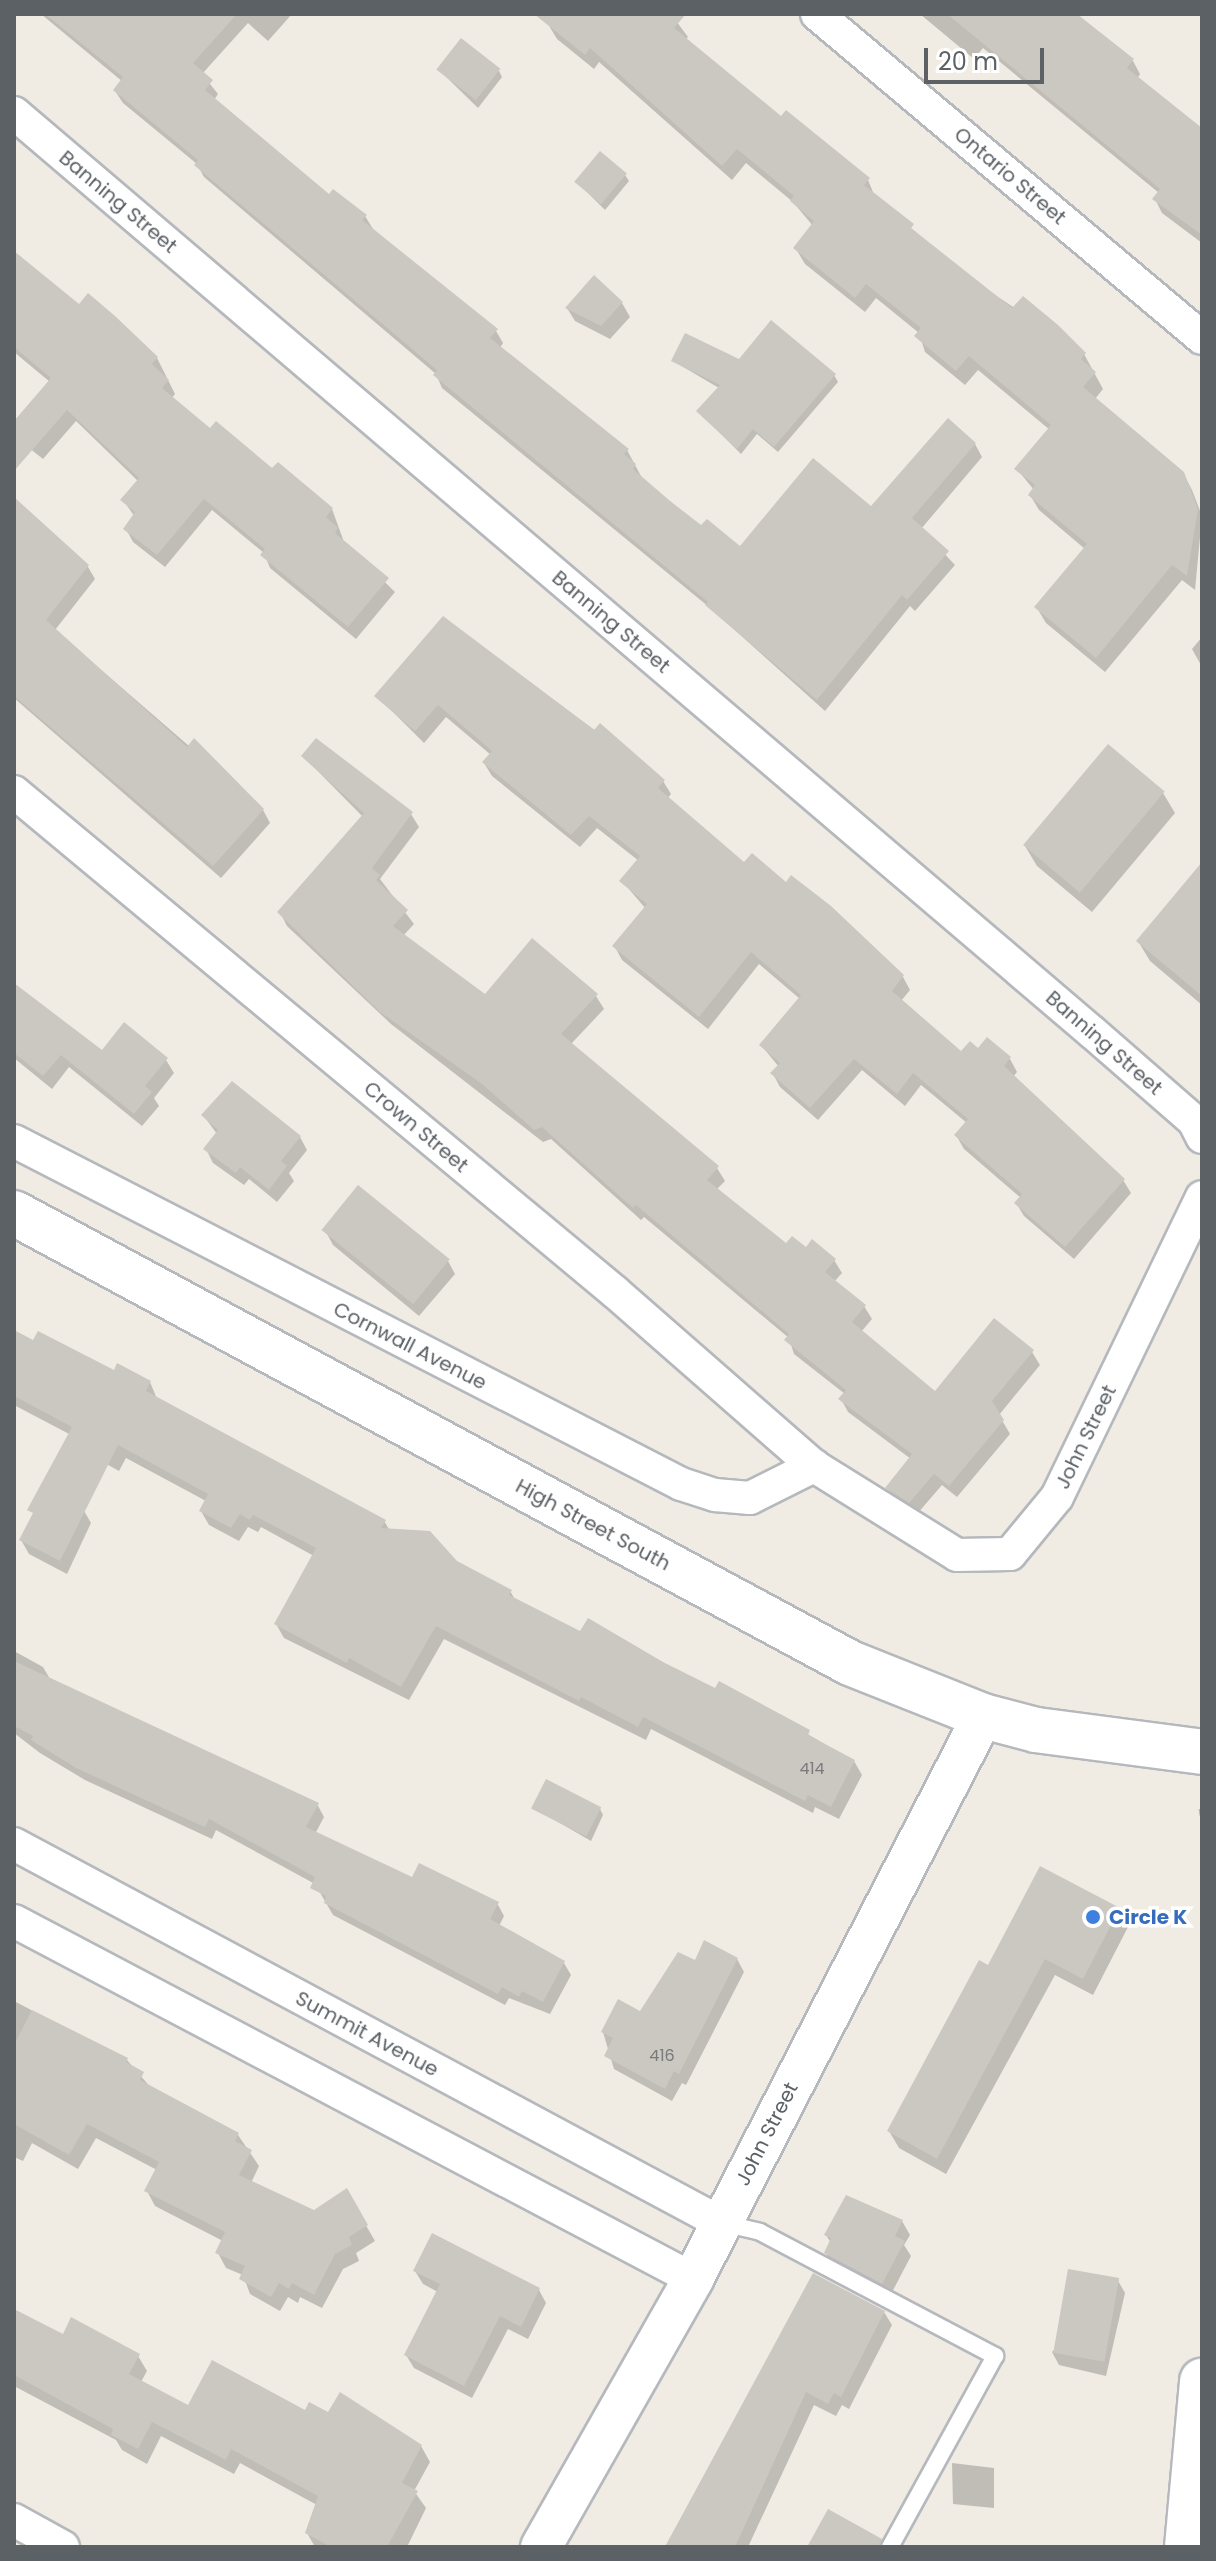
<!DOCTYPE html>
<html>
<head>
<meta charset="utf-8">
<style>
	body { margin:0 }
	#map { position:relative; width:1216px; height:2561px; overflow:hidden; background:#f0ece4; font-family:Poppins,sans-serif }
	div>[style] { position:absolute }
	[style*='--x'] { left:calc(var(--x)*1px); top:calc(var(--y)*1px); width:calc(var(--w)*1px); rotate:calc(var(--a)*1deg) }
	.shadow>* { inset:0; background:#0003 }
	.building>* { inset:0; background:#cbc7c1; transform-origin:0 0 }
	.path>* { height:5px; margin-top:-2.5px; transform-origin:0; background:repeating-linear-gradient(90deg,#97cba3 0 8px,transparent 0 12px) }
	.roads { filter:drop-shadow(2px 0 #b5b8bc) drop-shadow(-2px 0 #b5b8bc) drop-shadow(0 2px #b5b8bc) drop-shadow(0 -2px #b5b8bc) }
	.service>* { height:16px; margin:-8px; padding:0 8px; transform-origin:8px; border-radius:8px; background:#fff }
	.minor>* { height:32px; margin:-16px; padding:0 16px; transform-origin:16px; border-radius:16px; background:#fff }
	.tertiary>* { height:40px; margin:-20px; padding:0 20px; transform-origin:20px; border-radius:20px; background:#fff }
	.secondary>* { height:44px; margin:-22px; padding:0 22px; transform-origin:22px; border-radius:22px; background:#fff }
	.dots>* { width:22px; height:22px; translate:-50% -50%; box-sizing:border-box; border:4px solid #fff; border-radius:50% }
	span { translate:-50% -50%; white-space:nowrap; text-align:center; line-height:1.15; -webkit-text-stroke:7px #fff; paint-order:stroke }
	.number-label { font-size:16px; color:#787a7d }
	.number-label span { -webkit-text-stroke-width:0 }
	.street-label { font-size:20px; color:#5c6166 }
	.shop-label { font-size:20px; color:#366cbe; font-weight:700 }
	.left { translate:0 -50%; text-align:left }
	.frame { position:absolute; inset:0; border:16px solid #5c6166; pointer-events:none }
	.scale { position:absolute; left:924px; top:48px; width:120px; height:36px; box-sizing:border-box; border:4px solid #5c6166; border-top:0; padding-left:10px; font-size:24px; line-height:28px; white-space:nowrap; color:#5c6166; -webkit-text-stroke:6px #fff; paint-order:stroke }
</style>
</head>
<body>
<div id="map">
	<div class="shadow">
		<i style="clip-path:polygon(41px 14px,292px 14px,268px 41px,248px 23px,202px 74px,218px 94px,214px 100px,329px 197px,365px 216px,373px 229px,496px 331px,503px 343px,500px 348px,627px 450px,642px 478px,702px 528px,740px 548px,871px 509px,975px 444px,982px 457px,921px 529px,955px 565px,915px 611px,910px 606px,825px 711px,709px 607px,442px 388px,436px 374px,204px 177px,197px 164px,123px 103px,115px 91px,123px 82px)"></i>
		<i style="clip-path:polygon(556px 14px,671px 14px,688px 37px,685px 40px,781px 119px,868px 180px,875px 197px,965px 275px,1084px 354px,1103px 389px,1095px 399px,1183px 473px,1192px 490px,1202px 516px,1195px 590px,1182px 580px,1105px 672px,1046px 623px,1037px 608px,1085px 549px,1039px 510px,1030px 495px,1034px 490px,1017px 469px,1050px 430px,978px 370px,965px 385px,925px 352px,919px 333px,876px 298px,865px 312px,805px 264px,796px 249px,813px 226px,793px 202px,746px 163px,732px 180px,599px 62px,594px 69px,557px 39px,548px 24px)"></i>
		<i style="clip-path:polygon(920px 14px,1053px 14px,1101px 35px,1133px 61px,1140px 74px,1137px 79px,1202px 132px,1202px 243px,1162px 213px,1155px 199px,1159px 193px,983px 48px,974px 59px)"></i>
		<i style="clip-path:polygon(439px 70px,499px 71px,502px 77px,478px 108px)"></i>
		<i style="clip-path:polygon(625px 175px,629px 181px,605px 210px,577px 182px)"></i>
		<i style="clip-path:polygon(14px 254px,79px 307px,157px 358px,175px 394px,171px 399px,210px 431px,332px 509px,344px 542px,395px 592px,356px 639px,270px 568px,264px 553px,212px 510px,165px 567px,133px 542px,126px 529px,135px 517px,123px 500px,139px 482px,76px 421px,43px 459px,19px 440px,14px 424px,50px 382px,14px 352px)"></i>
		<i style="clip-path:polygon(622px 303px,630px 317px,610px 339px,575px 321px,567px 308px)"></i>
		<i style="clip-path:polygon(673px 361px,739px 361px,834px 375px,838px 382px,778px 452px,757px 434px,741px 454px,698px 411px,719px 388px)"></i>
		<i style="clip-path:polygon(14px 526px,88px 567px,95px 579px,55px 630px,263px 810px,270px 823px,221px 878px,14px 698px)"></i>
		<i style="clip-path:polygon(444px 618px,663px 781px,671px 794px,667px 799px,744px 864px,830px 908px,903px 977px,910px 990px,901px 1001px,962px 1054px,979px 1050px,1010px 1059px,1017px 1072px,1013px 1077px,1123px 1180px,1131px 1193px,1074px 1259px,1024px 1216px,1016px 1203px,1021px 1198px,964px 1149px,956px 1135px,967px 1123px,921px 1085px,905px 1106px,862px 1070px,818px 1120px,780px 1087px,773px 1074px,779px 1067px,761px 1045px,800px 999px,759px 964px,708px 1029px,622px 960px,615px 947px,646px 909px,622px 881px,639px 861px,597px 828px,580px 847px,492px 776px,484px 763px,491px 755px,446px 717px,424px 743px,377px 696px)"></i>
		<i style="clip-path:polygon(1202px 637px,1202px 667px,1192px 649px)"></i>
		<i style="clip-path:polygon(303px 756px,411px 814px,419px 827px,380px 879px,414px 924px,403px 936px,485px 997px,596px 996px,604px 1009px,571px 1044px,717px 1168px,725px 1181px,716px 1190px,786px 1246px,834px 1260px,842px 1273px,834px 1282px,864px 1306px,872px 1319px,861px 1332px,935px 1394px,1032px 1352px,1040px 1365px,999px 1415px,1010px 1434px,957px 1497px,942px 1485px,917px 1514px,895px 1501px,888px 1488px,911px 1459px,848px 1412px,841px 1399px,845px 1394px,794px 1354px,789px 1338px,644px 1217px,641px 1220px,551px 1139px,543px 1142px,391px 1024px,287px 926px,280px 912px,363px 817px)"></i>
		<i style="clip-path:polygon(1163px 793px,1175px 813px,1092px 912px,1037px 866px,1025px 846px)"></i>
		<i style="clip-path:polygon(1202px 865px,1202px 1005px,1150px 961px,1138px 941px)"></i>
		<i style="clip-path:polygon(14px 984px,102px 1052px,166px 1060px,174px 1073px,154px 1098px,159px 1106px,142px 1126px,69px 1067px,52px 1089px,14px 1058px)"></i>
		<i style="clip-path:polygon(203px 1115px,300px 1137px,307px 1150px,289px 1173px,294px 1181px,277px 1202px,249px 1179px,244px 1185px,213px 1163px,206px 1149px,217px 1134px)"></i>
		<i style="clip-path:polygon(326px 1232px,448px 1261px,455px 1274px,419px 1316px,333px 1245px)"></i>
		<i style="clip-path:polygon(14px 1355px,150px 1382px,157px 1399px,384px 1521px,390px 1531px,510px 1591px,516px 1601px,581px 1634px,619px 1642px,716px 1691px,738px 1694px,854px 1761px,862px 1775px,839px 1819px,815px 1807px,813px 1813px,651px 1729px,646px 1740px,444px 1639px,409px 1700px,284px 1638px,276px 1624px,314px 1556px,261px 1527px,258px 1532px,248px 1527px,239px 1541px,209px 1525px,201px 1511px,206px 1501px,126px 1458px,119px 1471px,78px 1448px,71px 1435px,14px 1405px)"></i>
		<i style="clip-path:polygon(83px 1509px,91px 1523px,67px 1574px,29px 1554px,21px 1540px)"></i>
		<i style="clip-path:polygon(14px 1651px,43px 1667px,50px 1679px,317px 1804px,324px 1817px,315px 1834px,413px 1879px,497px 1903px,504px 1916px,499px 1926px,564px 1963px,571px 1975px,550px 2014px,509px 1998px,505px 2005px,333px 1915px,315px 1884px,216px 1830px,212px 1839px,85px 1780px,40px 1753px,14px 1733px)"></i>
		<i style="clip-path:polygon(534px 1808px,600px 1809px,603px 1815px,591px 1841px)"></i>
		<i style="clip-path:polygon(1119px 1910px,1128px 1927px,1093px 1995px,1055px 1975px,946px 2174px,899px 2148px,889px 2131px,989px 1968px)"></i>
		<i style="clip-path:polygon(737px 1959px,744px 1972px,686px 2085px,682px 2083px,672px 2101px,614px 2069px,603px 2032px,641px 2013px,696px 1963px)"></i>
		<i style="clip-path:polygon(14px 2001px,127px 2060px,152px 2089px,238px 2135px,259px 2166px,251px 2183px,314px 2212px,346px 2191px,375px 2241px,356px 2253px,359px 2261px,343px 2269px,322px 2308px,300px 2297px,298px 2303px,288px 2297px,280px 2311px,250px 2294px,243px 2275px,226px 2268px,218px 2253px,223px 2241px,155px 2206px,147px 2191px,157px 2170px,96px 2138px,78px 2169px,32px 2143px,23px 2161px,14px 2157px)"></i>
		<i style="clip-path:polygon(902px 2221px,910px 2235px,904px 2245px,911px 2256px,890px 2296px,834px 2267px,826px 2253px,831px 2243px,826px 2235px)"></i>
		<i style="clip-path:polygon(415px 2271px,539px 2290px,546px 2303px,528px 2339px,508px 2329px,472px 2398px,414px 2368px,406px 2355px,438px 2292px,423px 2284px)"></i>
		<i style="clip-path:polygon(814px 2275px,884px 2312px,892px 2325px,849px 2409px,842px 2405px,836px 2416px,814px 2405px,748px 2547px,665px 2547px)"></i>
		<i style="clip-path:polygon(1117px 2279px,1125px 2293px,1106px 2376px,1059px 2365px,1052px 2352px)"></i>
		<i style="clip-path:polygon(14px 2311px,64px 2337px,138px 2356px,147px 2371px,141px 2382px,189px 2408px,329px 2415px,421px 2446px,430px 2462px,414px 2491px,426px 2508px,407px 2547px,315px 2547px,307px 2533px,317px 2505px,240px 2463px,234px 2474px,161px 2436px,147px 2464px,122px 2450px,116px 2440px,14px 2386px)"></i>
		<i style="clip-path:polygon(952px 2463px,994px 2468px,994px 2508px,953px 2504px)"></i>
	</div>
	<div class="building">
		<i style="clip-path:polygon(45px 14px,237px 14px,193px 63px,213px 80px,205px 90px,329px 194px,333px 189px,367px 215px,362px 220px,498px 329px,490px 338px,629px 449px,624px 454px,636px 464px,633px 469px,670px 501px,701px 525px,707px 519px,740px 546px,813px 458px,871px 506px,948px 418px,976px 443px,912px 518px,949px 551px,907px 600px,902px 595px,817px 700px,705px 605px,708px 602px,433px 375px,437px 370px,194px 165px,198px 160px,113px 90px,123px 77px)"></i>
		<i style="clip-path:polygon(534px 14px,686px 14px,674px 28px,781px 116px,786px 110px,870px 178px,864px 185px,914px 224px,911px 228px,1012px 308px,1023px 296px,1058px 325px,1086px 353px,1081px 359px,1096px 372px,1083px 387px,1184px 472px,1198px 509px,1187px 576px,1172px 565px,1096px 658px,1034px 607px,1087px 544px,1028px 495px,1035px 485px,1014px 469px,1051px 425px,969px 356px,956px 371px,914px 336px,921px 328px,866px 284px,855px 298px,793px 248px,814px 221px,790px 201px,794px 196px,737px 149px,722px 166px,590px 48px,585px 55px)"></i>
		<i style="clip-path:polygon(947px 14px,1077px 14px,1134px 59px,1127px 68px,1202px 128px,1202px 235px,1152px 199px,1160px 189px)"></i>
		<i style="left:461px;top:38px;width:50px;height:40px;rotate:38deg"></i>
		<i style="left:600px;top:151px;width:35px;height:40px;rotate:40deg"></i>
		<i style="clip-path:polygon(14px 251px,79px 304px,88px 293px,115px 316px,158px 357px,152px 364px,169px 380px,162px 388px,210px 428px,216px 421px,272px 468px,278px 462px,333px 508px,326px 517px,338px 528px,335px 533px,389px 578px,348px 627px,260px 555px,265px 549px,204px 499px,157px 555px,123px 529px,135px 512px,120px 500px,139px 478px,67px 410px,14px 471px,14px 421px,51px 378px,14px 347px)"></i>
		<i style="clip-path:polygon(594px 275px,623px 302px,601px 326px,565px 308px)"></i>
		<i style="clip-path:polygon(771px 320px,836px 374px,774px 447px,753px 429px,737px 449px,696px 411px,720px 385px,671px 361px,685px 333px,739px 359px)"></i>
		<i style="clip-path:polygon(14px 497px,89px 565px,46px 620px,187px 747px,194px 738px,264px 809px,213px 866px,14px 696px)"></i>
		<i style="clip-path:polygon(443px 616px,594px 730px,600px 723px,665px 780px,658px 788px,744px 862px,752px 853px,786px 882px,791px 875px,831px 906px,904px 975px,892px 991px,961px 1051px,970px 1041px,978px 1048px,987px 1037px,1011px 1057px,1004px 1066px,1125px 1179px,1065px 1247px,1014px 1203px,1022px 1194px,954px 1135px,968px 1119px,913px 1073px,897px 1094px,854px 1059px,810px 1108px,770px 1073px,780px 1063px,759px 1045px,801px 995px,751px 952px,699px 1017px,612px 946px,647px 904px,619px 881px,640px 856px,589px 816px,571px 835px,482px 762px,492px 751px,438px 705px,415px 731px,374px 696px)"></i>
		<i style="clip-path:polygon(316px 738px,413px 812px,372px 868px,380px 875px,376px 880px,408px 910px,393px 926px,485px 994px,532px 938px,598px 994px,561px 1034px,719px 1166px,707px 1180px,786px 1243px,792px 1236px,806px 1247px,812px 1239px,836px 1259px,825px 1272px,866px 1305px,852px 1322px,935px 1391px,994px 1318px,1034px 1350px,992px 1401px,1004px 1420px,949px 1486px,934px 1474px,909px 1503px,885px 1488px,912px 1454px,838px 1399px,846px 1390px,784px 1340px,789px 1334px,636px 1205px,633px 1208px,542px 1127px,534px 1130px,482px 1084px,380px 1012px,277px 912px,364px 813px,301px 756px)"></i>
		<i style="left:1108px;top:744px;width:74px;height:132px;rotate:40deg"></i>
		<i style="clip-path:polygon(1202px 862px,1202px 996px,1136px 941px)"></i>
		<i style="clip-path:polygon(14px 983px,102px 1050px,124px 1022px,168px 1058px,145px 1086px,152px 1092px,134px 1114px,61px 1055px,43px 1076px,14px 1053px)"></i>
		<i style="clip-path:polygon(232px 1081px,301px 1136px,281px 1161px,287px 1166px,269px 1190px,240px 1167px,236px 1173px,203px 1149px,218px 1130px,201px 1115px)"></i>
		<i style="left:358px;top:1185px;width:118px;height:58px;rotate:39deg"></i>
		<i style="clip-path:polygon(14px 1330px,33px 1340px,38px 1331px,114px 1370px,117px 1363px,151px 1381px,146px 1391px,386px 1520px,381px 1528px,430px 1531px,457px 1561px,512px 1590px,509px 1595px,580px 1631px,588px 1618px,663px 1662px,715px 1688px,719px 1681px,810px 1730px,808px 1735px,855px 1760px,831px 1807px,808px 1795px,805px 1801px,643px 1717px,638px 1727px,581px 1697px,579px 1701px,436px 1626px,401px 1687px,349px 1658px,347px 1663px,274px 1624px,316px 1548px,253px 1515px,250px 1520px,240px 1514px,231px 1528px,199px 1511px,208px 1494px,118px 1445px,60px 1561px,19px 1540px,33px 1513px,27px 1510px,72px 1427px,14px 1396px)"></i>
		<i style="clip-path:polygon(14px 1661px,319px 1803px,306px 1827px,412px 1877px,419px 1863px,499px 1902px,490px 1919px,565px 1961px,543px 2002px,522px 1991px,519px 1997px,502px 1987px,498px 1994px,324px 1903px,326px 1896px,310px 1888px,315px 1877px,209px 1819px,205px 1827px,191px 1821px,76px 1768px,31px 1740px,33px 1736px,14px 1726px)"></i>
		<i style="left:546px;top:1779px;width:62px;height:33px;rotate:27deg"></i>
		<i style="clip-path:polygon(1040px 1866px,1120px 1908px,1083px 1979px,1045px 1959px,937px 2159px,887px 2131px,979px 1960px,988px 1965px)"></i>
		<i style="clip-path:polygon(704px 1940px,738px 1958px,679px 2074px,674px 2071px,665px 2089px,604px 2056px,613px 2038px,601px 2032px,618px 1999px,640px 2011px,678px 1952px,695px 1960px)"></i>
		<i style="clip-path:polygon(32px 2010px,128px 2058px,126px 2062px,144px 2072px,140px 2080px,239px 2133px,235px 2141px,252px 2150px,239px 2175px,314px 2210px,347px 2188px,368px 2225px,349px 2237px,352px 2245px,335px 2254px,314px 2295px,292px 2283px,289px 2289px,279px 2283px,271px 2297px,239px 2279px,245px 2266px,215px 2253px,225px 2232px,144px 2191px,159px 2162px,87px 2124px,69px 2155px,14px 2124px,14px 2045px)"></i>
		<i style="clip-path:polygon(846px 2195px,903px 2220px,895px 2236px,905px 2241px,882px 2284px,824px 2253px,831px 2238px,824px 2235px)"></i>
		<i style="clip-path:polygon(432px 2233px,540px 2288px,521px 2327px,500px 2316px,464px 2386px,404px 2355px,440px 2284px,413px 2271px)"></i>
		<i style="left:1068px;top:2269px;width:52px;height:85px;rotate:10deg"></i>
		<i style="clip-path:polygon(813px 2273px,885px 2311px,841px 2397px,834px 2393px,828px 2404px,806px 2392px,735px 2547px,665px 2547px)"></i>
		<i style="clip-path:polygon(14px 2309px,63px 2334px,71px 2317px,140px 2354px,129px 2374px,188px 2405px,212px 2360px,305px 2410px,309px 2402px,328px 2412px,340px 2392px,422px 2445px,402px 2483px,418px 2491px,387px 2547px,331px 2547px,305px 2533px,318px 2496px,231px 2449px,226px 2460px,152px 2422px,138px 2449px,111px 2435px,113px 2429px,14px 2375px)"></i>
		<i style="clip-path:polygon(828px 2509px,882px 2539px,879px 2547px,807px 2547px)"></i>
	</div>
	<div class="path">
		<i style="--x:1201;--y:1808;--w:7;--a:82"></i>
	</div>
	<div class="roads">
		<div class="service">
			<i style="--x:722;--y:2223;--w:39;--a:13"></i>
			<i style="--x:760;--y:2232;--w:266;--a:27.8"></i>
			<i style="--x:995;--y:2356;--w:218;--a:118.8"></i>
		</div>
		<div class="minor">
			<i style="--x:817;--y:14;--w:503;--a:40.08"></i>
			<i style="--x:14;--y:113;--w:1417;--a:40.45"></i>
			<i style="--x:1092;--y:1032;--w:135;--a:41.1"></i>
			<i style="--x:1194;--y:1121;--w:18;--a:63"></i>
			<i style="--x:14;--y:792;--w:782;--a:39.76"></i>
			<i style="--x:615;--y:1292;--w:264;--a:41.2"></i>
			<i style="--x:814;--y:1466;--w:168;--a:31.9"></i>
			<i style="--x:957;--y:1555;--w:53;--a:-1.1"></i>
			<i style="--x:1010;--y:1554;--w:74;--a:-50.5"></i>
			<i style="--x:1057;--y:1497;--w:333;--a:-64.2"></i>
			<i style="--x:14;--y:1141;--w:750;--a:27.21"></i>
			<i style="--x:681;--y:1484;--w:36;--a:18"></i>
			<i style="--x:715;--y:1495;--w:35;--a:5"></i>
			<i style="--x:750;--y:1498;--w:72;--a:-26.6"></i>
			<i style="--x:14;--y:1844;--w:802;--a:28.19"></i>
			<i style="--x:14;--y:1921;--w:768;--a:27.8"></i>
			<i style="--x:14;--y:2520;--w:56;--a:28.9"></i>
		</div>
		<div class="tertiary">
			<i style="--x:541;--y:2547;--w:308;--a:-60.4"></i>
			<i style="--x:693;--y:2279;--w:633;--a:-62.75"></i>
		</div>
		<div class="secondary">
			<i style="--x:14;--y:1213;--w:949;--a:28.29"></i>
			<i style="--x:850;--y:1663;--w:143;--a:21.7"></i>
			<i style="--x:983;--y:1716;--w:55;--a:14.8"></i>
			<i style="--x:1036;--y:1730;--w:167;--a:7.5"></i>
			<i style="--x:1187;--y:2547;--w:167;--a:-84.8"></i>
		</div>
	</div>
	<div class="dots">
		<i style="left:1093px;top:1917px;background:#3f7fe0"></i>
	</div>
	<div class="number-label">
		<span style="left:812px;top:1769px">414</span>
		<span style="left:662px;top:2056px">416</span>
	</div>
	<div class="street-label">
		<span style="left:1010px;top:176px;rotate:40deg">Ontario Street</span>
		<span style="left:118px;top:202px;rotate:40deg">Banning Street</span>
		<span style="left:611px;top:622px;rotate:40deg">Banning Street</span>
		<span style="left:1104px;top:1043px;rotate:41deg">Banning Street</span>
		<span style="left:416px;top:1127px;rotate:40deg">Crown Street</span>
		<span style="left:410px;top:1346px;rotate:27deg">Cornwall Avenue</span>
		<span style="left:1086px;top:1437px;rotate:-64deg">John Street</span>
		<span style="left:593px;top:1525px;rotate:28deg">High Street South</span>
		<span style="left:367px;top:2034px;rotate:28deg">Summit Avenue</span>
		<span style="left:767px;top:2134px;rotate:-63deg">John Street</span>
	</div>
	<div class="shop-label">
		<span class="left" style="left:1109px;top:1917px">Circle K</span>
	</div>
	<div class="frame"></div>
	<div class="scale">20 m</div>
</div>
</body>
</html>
